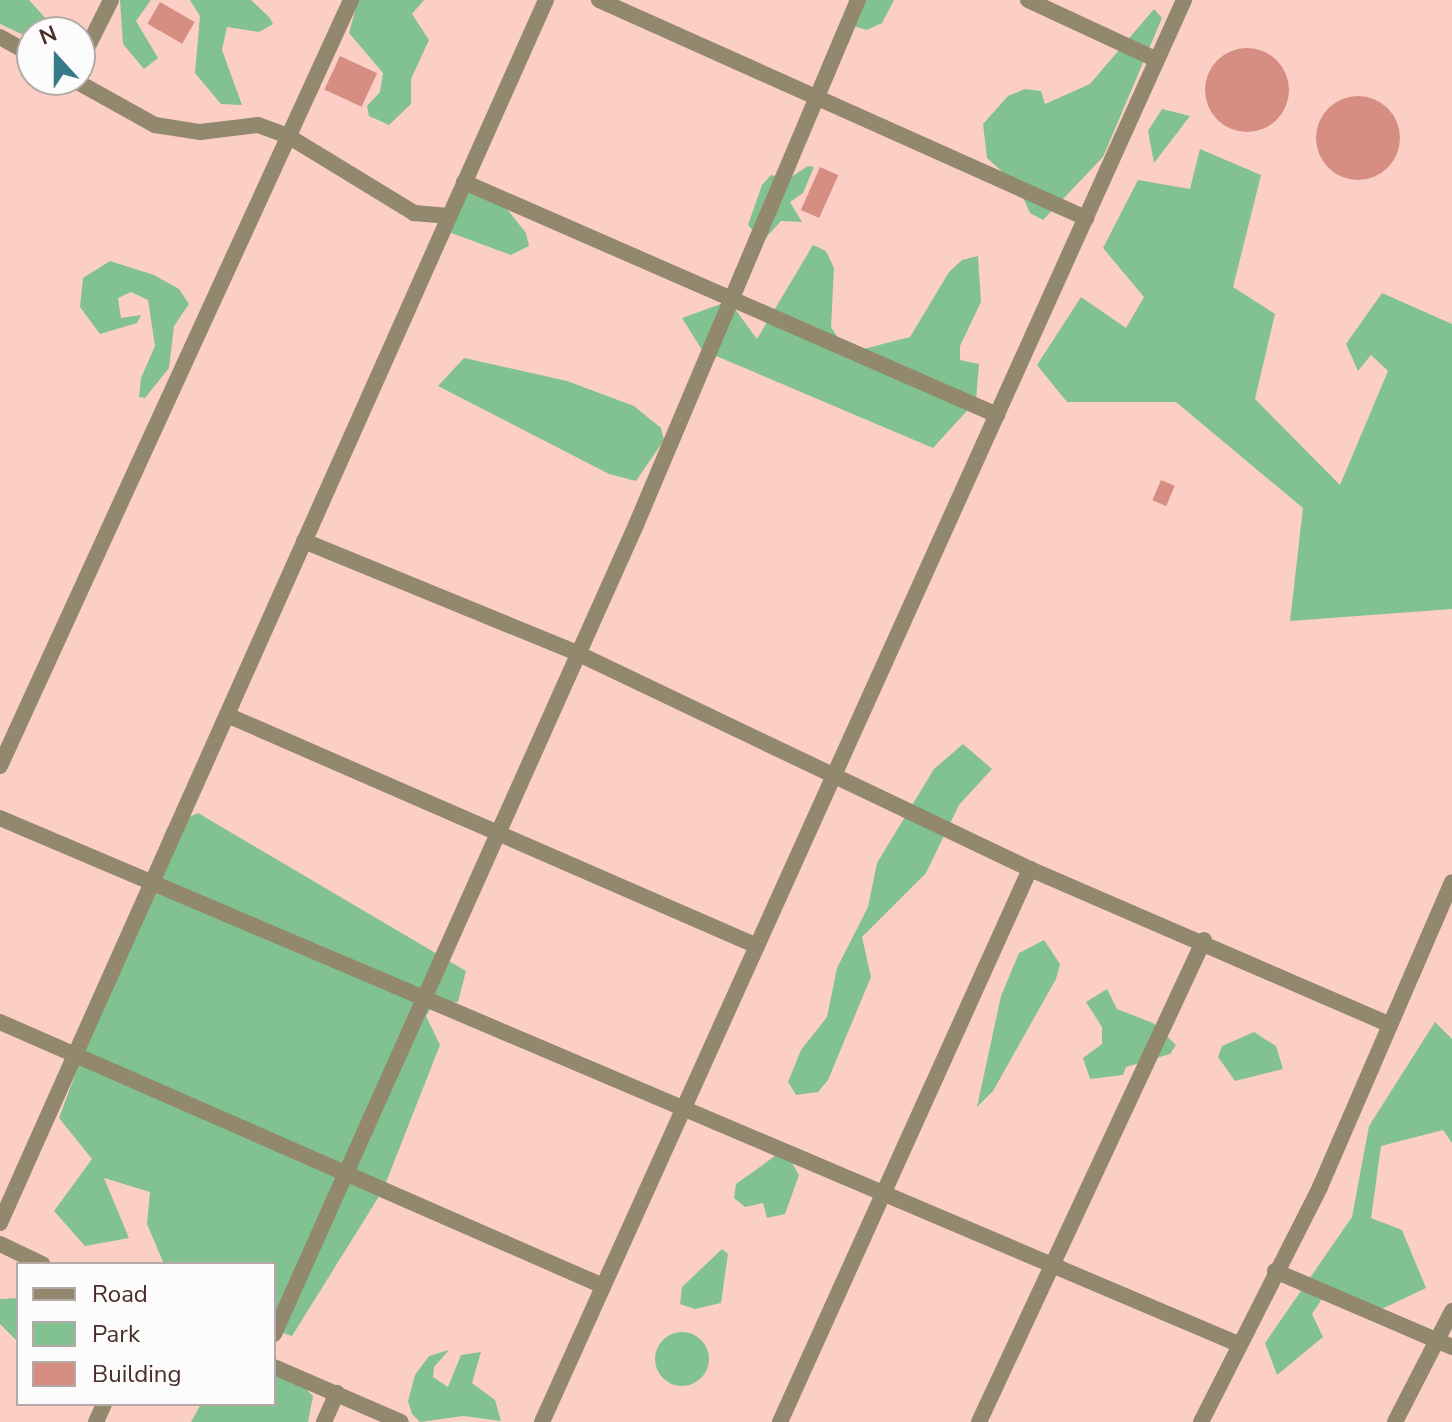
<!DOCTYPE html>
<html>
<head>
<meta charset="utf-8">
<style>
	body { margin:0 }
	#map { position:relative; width:1452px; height:1422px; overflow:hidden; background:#fccfc6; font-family:"Nunito Sans",sans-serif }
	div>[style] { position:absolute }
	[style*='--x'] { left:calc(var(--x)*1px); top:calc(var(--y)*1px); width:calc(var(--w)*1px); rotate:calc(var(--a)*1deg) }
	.green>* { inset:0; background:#82c291 }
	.round { border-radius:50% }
	.building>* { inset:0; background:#d58e81; transform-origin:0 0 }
	.minor>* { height:16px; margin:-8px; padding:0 8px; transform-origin:8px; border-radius:8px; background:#92886e }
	span { translate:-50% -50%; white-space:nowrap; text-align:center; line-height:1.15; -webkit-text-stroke:6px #fcfcfc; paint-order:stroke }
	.legend { position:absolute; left:16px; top:1262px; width:260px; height:144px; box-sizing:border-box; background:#fcfcfc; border:2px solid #b5a9a7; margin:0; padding:10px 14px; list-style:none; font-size:24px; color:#4a2d28 }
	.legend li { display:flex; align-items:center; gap:16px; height:40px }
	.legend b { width:40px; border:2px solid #b5a9a7 }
	.north { position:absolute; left:16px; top:16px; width:80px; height:80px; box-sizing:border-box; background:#fcfcfc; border:2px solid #b5a9a7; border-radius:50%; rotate:339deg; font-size:22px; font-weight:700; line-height:32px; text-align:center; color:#4a2d28 }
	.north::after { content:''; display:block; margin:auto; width:28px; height:36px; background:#357b88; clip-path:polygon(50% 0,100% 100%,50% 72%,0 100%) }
</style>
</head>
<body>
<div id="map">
	<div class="green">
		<i style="clip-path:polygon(0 0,29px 0,58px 32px,32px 32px,32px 39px,0 24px)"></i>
		<i style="clip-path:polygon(120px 0,151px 0,136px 21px,158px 58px,144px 69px,123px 44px)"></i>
		<i style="clip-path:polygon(190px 0,251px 0,270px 18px,273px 24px,259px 32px,227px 27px,222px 50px,242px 105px,221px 104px,195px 73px,200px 16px)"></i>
		<i style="clip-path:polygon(358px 0,424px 0,412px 14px,429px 40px,411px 79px,411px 104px,389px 125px,369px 116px,367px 106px,380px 92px,383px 73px,349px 33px)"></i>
		<i style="clip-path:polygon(862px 0,894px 0,882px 23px,867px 30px,853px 26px)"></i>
		<i style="clip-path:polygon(1154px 9px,1162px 18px,1103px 157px,1043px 220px,1030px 213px,1018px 186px,987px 158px,983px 124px,1008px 96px,1025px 89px,1041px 91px,1045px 104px,1090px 84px)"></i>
		<i style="clip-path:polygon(1162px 109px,1190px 116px,1154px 163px,1148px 131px)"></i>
		<i style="clip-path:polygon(1200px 149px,1261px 175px,1233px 287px,1275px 314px,1255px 399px,1340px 485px,1388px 371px,1371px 355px,1358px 371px,1346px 344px,1382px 293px,1452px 324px,1452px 609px,1290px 621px,1303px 508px,1176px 402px,1067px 402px,1037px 365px,1081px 297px,1126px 328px,1144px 297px,1103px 248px,1138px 180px,1190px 189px)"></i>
		<i style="clip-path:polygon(808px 166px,814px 167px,803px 193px,790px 202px,802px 222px,781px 221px,762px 242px,748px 225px,762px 185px,771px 175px,788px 179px)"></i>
		<i style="clip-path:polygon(457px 184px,500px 200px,526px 233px,529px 246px,511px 255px,438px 228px)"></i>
		<i style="clip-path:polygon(813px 245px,826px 251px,834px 268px,831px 327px,848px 353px,910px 337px,949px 272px,962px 260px,978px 256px,981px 302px,960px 346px,960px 360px,979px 364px,976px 401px,933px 448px,702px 350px,682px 318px,729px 301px,757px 339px)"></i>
		<i style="clip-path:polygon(110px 261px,154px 275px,179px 289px,189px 304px,174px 326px,169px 368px,145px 398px,139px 397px,141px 378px,155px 346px,148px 300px,131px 292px,118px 298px,121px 318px,141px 315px,137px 323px,100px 334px,80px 307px,83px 278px)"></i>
		<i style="clip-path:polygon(464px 358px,567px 381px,634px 406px,661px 428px,664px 440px,636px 481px,609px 474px,438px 386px)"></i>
		<i style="clip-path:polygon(963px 744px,992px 769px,959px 805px,926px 873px,862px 937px,871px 977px,828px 1080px,818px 1092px,796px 1095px,788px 1082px,801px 1050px,827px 1017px,837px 968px,868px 907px,877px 863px,934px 769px)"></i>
		<i style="clip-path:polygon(198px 813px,466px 971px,458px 1002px,435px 1002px,426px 1016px,440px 1045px,383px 1190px,292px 1336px,274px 1330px,274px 1264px,164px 1264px,147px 1224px,150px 1192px,104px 1178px,129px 1238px,85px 1246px,54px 1211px,92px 1159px,59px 1118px,167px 828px)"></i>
		<i style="clip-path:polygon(1044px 940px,1060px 964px,1056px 979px,993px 1091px,977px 1107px,1001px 996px,1019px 953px)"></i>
		<i style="clip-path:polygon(1107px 989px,1117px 1009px,1153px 1023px,1176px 1045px,1170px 1054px,1126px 1067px,1123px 1075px,1090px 1079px,1083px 1058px,1102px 1044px,1102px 1027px,1086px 1002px)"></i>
		<i style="clip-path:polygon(1435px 1022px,1452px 1039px,1452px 1143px,1443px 1130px,1381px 1146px,1371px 1218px,1402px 1230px,1426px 1288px,1373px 1313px,1326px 1293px,1312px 1314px,1323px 1337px,1277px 1375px,1265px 1343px,1352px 1217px,1369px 1126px)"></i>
		<i style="clip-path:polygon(1254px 1032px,1276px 1046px,1283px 1069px,1235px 1081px,1218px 1057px,1222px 1046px)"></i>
		<i style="clip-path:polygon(775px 1156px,789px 1158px,799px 1175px,785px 1214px,767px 1218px,763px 1203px,745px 1207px,734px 1198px,736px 1184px)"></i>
		<i style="clip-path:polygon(722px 1249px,728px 1254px,721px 1303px,695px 1309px,680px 1304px,682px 1287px)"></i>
		<i style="clip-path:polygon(18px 1298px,18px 1342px,0 1324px,0 1299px)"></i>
		<i class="round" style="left:655px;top:1332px;width:54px;height:54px"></i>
		<i style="clip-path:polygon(449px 1350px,434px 1367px,433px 1377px,448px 1387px,461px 1355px,481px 1352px,472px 1383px,495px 1400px,501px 1421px,463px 1416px,420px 1422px,412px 1414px,408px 1401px,415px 1375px,429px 1356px)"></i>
		<i style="clip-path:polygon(274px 1371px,292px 1376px,313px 1396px,308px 1422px,191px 1422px,201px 1404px,274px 1404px)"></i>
	</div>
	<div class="building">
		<i style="left:160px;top:2px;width:40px;height:25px;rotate:30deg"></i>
		<i class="round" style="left:1205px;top:48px;width:84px;height:84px"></i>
		<i style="left:340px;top:56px;width:41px;height:37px;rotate:25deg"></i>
		<i class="round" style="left:1316px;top:96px;width:84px;height:84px"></i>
		<i style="left:820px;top:167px;width:20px;height:47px;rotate:24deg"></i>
		<i style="left:1161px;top:480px;width:15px;height:22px;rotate:23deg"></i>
	</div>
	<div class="minor">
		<i style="--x:599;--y:0;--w:534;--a:24.12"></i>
		<i style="--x:1028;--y:0;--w:142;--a:24.9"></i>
		<i style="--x:0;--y:37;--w:37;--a:29"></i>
		<i style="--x:80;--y:62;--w:69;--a:-63.4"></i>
		<i style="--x:74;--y:80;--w:93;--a:29.1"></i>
		<i style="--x:155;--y:125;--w:46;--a:8.8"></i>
		<i style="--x:200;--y:132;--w:58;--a:-6.9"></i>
		<i style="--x:258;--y:125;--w:32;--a:20"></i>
		<i style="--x:288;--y:136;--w:148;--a:31.4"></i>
		<i style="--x:414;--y:213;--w:35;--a:5"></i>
		<i style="--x:464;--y:182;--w:582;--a:23.61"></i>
		<i style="--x:304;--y:541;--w:297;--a:22.3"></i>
		<i style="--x:579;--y:654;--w:500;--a:25.5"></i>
		<i style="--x:1030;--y:869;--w:392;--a:23.4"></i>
		<i style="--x:227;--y:715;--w:578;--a:23.55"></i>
		<i style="--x:0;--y:766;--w:843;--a:-65.38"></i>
		<i style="--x:0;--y:818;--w:1345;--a:23.02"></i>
		<i style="--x:0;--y:1022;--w:658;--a:23.64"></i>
		<i style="--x:0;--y:1223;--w:1339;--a:-65.94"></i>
		<i style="--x:0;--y:1244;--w:47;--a:25.5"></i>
		<i style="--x:1275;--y:1271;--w:193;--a:23.2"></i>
		<i style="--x:274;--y:1334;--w:886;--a:-65.89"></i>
		<i style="--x:636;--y:525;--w:570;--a:-67.08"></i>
		<i style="--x:274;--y:1367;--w:138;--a:23.4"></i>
		<i style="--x:96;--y:1422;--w:20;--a:-66"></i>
		<i style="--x:324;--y:1422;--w:32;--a:-66"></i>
		<i style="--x:542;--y:1422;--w:1560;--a:-65.7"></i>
		<i style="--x:780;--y:1422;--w:607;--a:-65.67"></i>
		<i style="--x:979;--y:1422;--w:532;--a:-64.98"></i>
		<i style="--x:1201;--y:1422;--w:263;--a:-63.1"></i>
		<i style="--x:1320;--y:1187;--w:332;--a:-66.6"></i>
		<i style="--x:1395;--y:1422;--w:125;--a:-62.8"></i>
	</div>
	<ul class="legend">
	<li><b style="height:10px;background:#92886e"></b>Road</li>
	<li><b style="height:22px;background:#82c291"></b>Park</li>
	<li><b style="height:22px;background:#d58e81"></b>Building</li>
	</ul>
	<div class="north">N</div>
</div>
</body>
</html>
